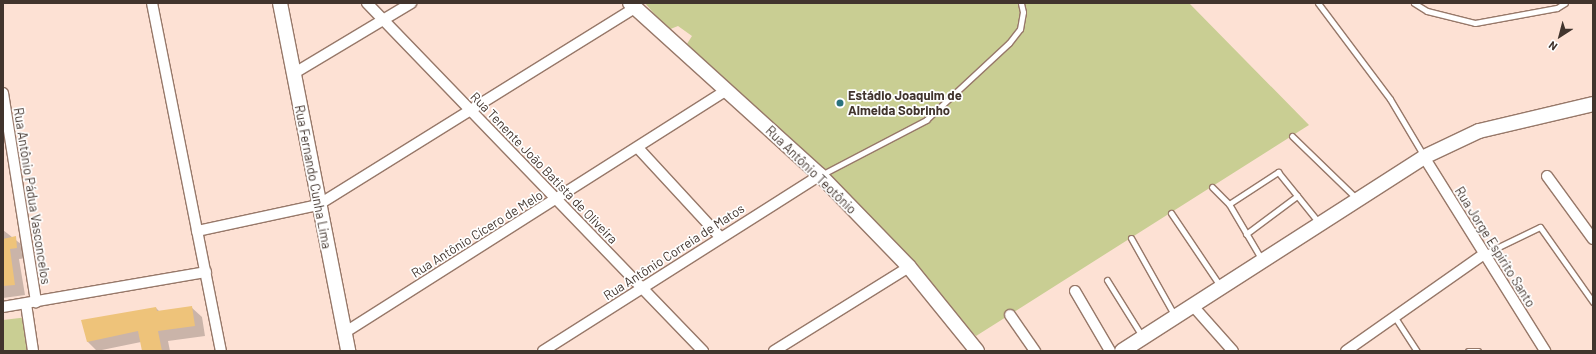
<!DOCTYPE html>
<html>
<head>
<meta charset="utf-8">
<style>
	body { margin:0 }
	#map { position:relative; width:1596px; height:354px; overflow:hidden; background:#fde1d4; font-family:Barlow,sans-serif }
	div>[style] { position:absolute }
	[style*='--x'] { left:calc(var(--x)*1px); top:calc(var(--y)*1px); width:calc(var(--w)*1px); rotate:calc(var(--a)*1deg) }
	.green>* { inset:0; background:#c9ce93 }
	.shadow>* { inset:0; background:#0003 }
	.building>* { inset:0; background:#eec37a }
	.roads { filter:drop-shadow(1px 0 #977869) drop-shadow(-1px 0 #977869) drop-shadow(0 1px #977869) drop-shadow(0 -1px #977869) }
	.lane>* { height:5px; margin:-2.5px; padding:0 2.5px; transform-origin:2.5px; border-radius:2.5px; background:#fff }
	.street>* { height:10px; margin:-5px; padding:0 5px; transform-origin:5px; border-radius:5px; background:#fff }
	.secondary>* { height:14px; margin:-7px; padding:0 7px; transform-origin:7px; border-radius:7px; background:#fff }
	.dots>* { width:11px; height:11px; translate:-50% -50%; box-sizing:border-box; border:2px solid #fff; border-radius:50% }
	span { translate:-50% -50%; white-space:nowrap; text-align:center; line-height:1.15; -webkit-text-stroke:3.5px #fff; paint-order:stroke }
	.poi-label { font-size:13px; color:#41342d; font-weight:700 }
	.left { translate:0 -50%; text-align:left }
	.street-label { font-size:13px; color:#41342d }
	.frame { position:absolute; inset:0; border:4px solid #41342d; pointer-events:none }
	.north { position:absolute; left:1540px; top:16px; width:40px; height:40px; -webkit-text-stroke:3px #fff; paint-order:stroke; rotate:216deg; font-size:11px; font-weight:700; line-height:16px; text-align:center; color:#41342d }
	.north::after { content:''; display:block; margin:auto; width:14px; height:18px; background:#41342d; clip-path:polygon(50% 0,100% 100%,50% 72%,0 100%) }
</style>
</head>
<body>
<div id="map">
	<div class="green">
		<i style="clip-path:polygon(645px 3px,1189px 3px,1309px 125px,976px 336px,848px 198px,683px 50px,692px 36px,678px 26px,668px 30px)"></i>
		<i style="clip-path:polygon(28px 317px,33px 351px,3px 351px,3px 320px)"></i>
	</div>
	<div class="shadow">
		<i style="clip-path:polygon(3px 230px,26px 248px,27px 258px,19px 259px,25px 295px,3px 298px)"></i>
		<i style="clip-path:polygon(191px 307px,202px 317px,205px 336px,168px 341px,170px 351px,143px 351px,141px 342px,97px 351px,87px 341px,156px 308px,160px 312px)"></i>
	</div>
	<div class="building">
		<i style="clip-path:polygon(16px 236px,17px 248px,10px 249px,15px 285px,3px 286px,3px 239px)"></i>
		<i style="clip-path:polygon(192px 306px,195px 326px,158px 331px,162px 351px,142px 351px,138px 331px,87px 342px,81px 320px,156px 307px,157px 311px)"></i>
	</div>
	<div class="roads">
		<div class="lane">
			<i style="--x:1318;--y:3;--w:120;--a:53.1"></i>
			<i style="--x:1390;--y:99;--w:66;--a:59.2"></i>
			<i style="--x:1414;--y:3;--w:15;--a:32"></i>
			<i style="--x:1427;--y:11;--w:49;--a:14"></i>
			<i style="--x:1475;--y:23;--w:83;--a:-10.4"></i>
			<i style="--x:1557;--y:8;--w:9;--a:-32"></i>
			<i style="--x:1292;--y:136;--w:91;--a:44.1"></i>
			<i style="--x:821;--y:175;--w:119;--a:-27.6"></i>
			<i style="--x:926;--y:120;--w:113;--a:-42.9"></i>
			<i style="--x:1009;--y:43;--w:18;--a:-52"></i>
			<i style="--x:1020;--y:29;--w:17;--a:-80"></i>
			<i style="--x:1023;--y:12;--w:9;--a:-103"></i>
			<i style="--x:1212;--y:187;--w:24;--a:45"></i>
			<i style="--x:1229;--y:204;--w:65;--a:59.5"></i>
			<i style="--x:1229;--y:204;--w:59;--a:-33.1"></i>
			<i style="--x:1278;--y:172;--w:67;--a:51.1"></i>
			<i style="--x:1171;--y:213;--w:89;--a:56"></i>
			<i style="--x:1246;--y:234;--w:64;--a:-36.7"></i>
			<i style="--x:1131;--y:238;--w:90;--a:60.6"></i>
			<i style="--x:1484;--y:254;--w:62;--a:-25.7"></i>
			<i style="--x:1540;--y:227;--w:92;--a:54.8"></i>
			<i style="--x:1107;--y:280;--w:66;--a:58"></i>
			<i style="--x:1396;--y:319;--w:38;--a:57"></i>
			<i style="--x:1468;--y:351;--w:10;--a:0"></i>
		</div>
		<div class="street">
			<i style="--x:152;--y:3;--w:355;--a:78.8"></i>
			<i style="--x:367;--y:3;--w:484;--a:46"></i>
			<i style="--x:293;--y:74;--w:138;--a:-31"></i>
			<i style="--x:3;--y:93;--w:212;--a:81"></i>
			<i style="--x:638;--y:148;--w:122;--a:47.3"></i>
			<i style="--x:1424;--y:157;--w:229;--a:58"></i>
			<i style="--x:1547;--y:176;--w:78;--a:53.9"></i>
			<i style="--x:197;--y:231;--w:124;--a:-12.1"></i>
			<i style="--x:318;--y:205;--w:373;--a:-31.9"></i>
			<i style="--x:1075;--y:291;--w:69;--a:59.7"></i>
			<i style="--x:26;--y:304;--w:48;--a:81.5"></i>
			<i style="--x:1193;--y:306;--w:60;--a:48.4"></i>
			<i style="--x:3;--y:307;--w:206;--a:-9.8"></i>
			<i style="--x:1010;--y:315;--w:44;--a:55.2"></i>
			<i style="--x:344;--y:333;--w:451;--a:-32.4"></i>
			<i style="--x:543;--y:351;--w:328;--a:-32.4"></i>
			<i style="--x:774;--y:351;--w:159;--a:-31.9"></i>
			<i style="--x:1346;--y:351;--w:169;--a:-35.1"></i>
		</div>
		<div class="secondary">
			<i style="--x:280;--y:3;--w:355;--a:78.9"></i>
			<i style="--x:630;--y:3;--w:256;--a:42.2"></i>
			<i style="--x:820;--y:175;--w:128;--a:45.9"></i>
			<i style="--x:909;--y:267;--w:108;--a:51"></i>
			<i style="--x:1122;--y:351;--w:359;--a:-32.7"></i>
			<i style="--x:1424;--y:157;--w:61;--a:-25.3"></i>
			<i style="--x:1479;--y:131;--w:117;--a:-13.3"></i>
		</div>
	</div>
	<div class="dots">
		<i style="left:840px;top:103px;background:#2a727d"></i>
	</div>
	<div class="poi-label">
		<span class="left" style="left:848px;top:103px">Estádio Joaquim de<br>Almeida Sobrinho</span>
	</div>
	<div class="street-label">
		<span style="left:544px;top:168px;rotate:46deg">Rua Tenente João Batista de Oliveira</span>
		<span style="left:811px;top:170px;rotate:44deg">Rua Antônio Teotônio</span>
		<span style="left:313px;top:177px;rotate:79deg">Rua Fernando Cunha Lima</span>
		<span style="left:32px;top:196px;rotate:81deg">Rua Antônio Pádua Vasconcelos</span>
		<span style="left:477px;top:234px;rotate:-32deg">Rua Antônio Cícero de Melo</span>
		<span style="left:1495px;top:247px;rotate:58deg">Rua Jorge Espírito Santo</span>
		<span style="left:674px;top:252px;rotate:-33deg">Rua Antônio Correia de Matos</span>
	</div>
	<div class="frame"></div>
	<div class="north">N</div>
</div>
</body>
</html>
